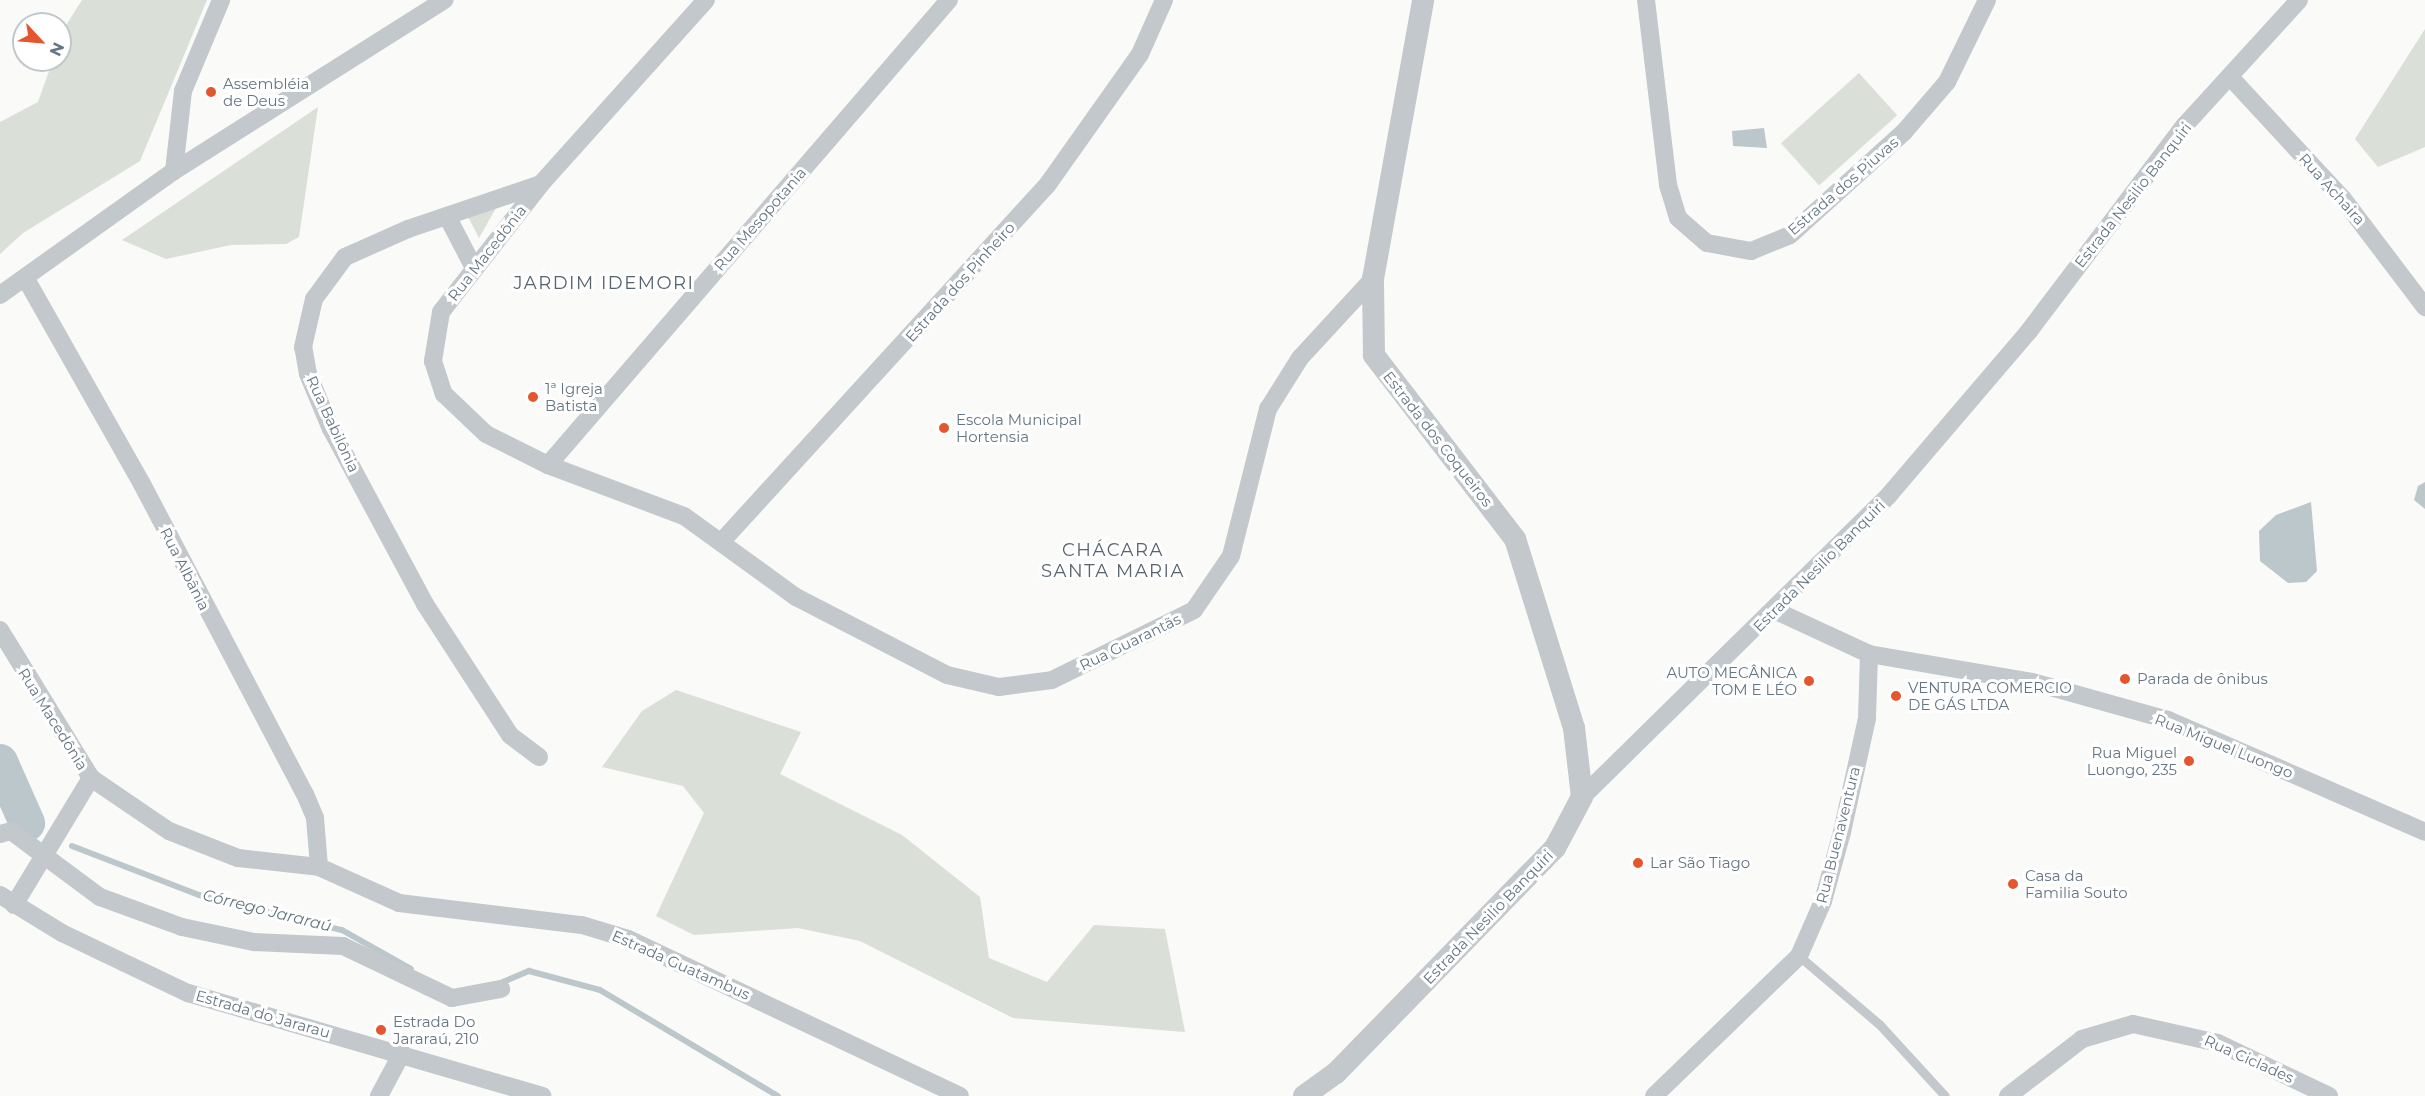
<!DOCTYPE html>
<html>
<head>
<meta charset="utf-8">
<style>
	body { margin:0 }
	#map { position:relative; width:2425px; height:1096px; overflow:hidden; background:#fafaf8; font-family:Montserrat,sans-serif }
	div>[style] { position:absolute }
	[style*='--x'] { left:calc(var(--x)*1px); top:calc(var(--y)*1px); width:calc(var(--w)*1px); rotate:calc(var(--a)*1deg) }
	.green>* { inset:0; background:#dadfd7; transform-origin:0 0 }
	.water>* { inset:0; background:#bbc7cb }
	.stream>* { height:6px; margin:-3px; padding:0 3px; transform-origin:3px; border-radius:3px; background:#bbc7cb }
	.river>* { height:36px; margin:-18px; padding:0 18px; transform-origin:18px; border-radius:18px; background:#bbc7cb }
	.service>* { height:9px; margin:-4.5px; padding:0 4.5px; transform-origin:4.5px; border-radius:4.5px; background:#c3c8cc }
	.minor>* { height:18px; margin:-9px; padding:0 9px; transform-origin:9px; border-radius:9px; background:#c3c8cc }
	.tertiary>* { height:22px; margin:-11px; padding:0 11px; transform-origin:11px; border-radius:11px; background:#c3c8cc }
	.dots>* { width:16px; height:16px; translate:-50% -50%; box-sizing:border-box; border:3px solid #fff; border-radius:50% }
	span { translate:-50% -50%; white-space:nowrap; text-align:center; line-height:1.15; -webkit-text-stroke:6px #fff; paint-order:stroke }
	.poi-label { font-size:15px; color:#657683 }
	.left { translate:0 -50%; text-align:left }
	.right { translate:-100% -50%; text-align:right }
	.street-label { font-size:15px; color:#657683 }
	.water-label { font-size:16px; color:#60757c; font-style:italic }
	.quarter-label { font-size:18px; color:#57646e; letter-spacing:1.5px }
	.north { position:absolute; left:12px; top:12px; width:60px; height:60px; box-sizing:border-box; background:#fff; border:2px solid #c1c8cd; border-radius:50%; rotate:116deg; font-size:16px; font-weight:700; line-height:24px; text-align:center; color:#657683 }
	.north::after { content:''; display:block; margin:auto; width:21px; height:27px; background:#e4572e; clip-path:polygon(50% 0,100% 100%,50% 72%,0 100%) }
</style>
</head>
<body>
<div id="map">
	<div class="green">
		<i style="clip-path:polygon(82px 0,207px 0,140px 161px,23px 233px,0 254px,0 122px,38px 102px,53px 60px,60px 60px,65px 27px)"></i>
		<i style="clip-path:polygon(2425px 29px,2425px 147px,2378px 167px,2355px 139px)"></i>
		<i style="left:1859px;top:73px;width:57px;height:105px;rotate:48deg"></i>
		<i style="clip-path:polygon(318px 107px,299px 237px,286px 244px,231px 245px,166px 259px,122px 240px)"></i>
		<i style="clip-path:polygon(500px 201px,479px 238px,466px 213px)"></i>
		<i style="clip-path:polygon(676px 690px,801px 732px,780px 774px,902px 835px,980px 897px,989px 958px,1047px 982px,1094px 925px,1165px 929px,1185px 1032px,1013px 1018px,860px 941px,798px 928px,694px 935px,656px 916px,704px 813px,683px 786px,602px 767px,642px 711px)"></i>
	</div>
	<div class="water">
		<i style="clip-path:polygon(1764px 128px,1767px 148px,1733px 146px,1732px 131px)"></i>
		<i style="clip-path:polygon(2425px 482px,2425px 509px,2414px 500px,2418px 486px)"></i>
		<i style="clip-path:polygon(2311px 502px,2317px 571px,2306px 582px,2288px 583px,2260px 561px,2259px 531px,2276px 515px)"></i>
	</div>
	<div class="stream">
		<i style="--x:72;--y:846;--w:136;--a:21.1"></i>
		<i style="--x:199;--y:895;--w:147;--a:13.8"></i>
		<i style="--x:342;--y:930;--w:79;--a:29.5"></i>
		<i style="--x:498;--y:984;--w:34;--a:-23"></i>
		<i style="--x:529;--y:971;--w:73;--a:15"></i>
		<i style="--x:600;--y:990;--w:207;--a:30.8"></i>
	</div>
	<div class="river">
		<i style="--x:0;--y:762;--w:67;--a:66.1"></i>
	</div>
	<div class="service">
		<i style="--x:1799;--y:956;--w:106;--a:40.4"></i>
		<i style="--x:1880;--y:1025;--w:96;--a:47.5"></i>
	</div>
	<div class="minor">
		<i style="--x:706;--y:0;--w:247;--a:131.9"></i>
		<i style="--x:541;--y:184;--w:162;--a:128"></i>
		<i style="--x:441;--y:312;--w:50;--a:99.3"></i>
		<i style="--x:433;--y:361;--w:35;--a:72"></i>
		<i style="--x:444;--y:394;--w:58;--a:43.6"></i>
		<i style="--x:486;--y:434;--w:69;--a:26.6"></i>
		<i style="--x:548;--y:465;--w:145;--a:20.6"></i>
		<i style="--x:684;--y:516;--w:138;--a:35.9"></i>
		<i style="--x:796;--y:597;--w:170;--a:27.3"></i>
		<i style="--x:947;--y:675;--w:53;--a:13"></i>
		<i style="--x:999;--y:687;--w:53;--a:-7.5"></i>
		<i style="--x:1052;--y:680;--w:158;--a:-26.2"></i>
		<i style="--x:1194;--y:610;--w:65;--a:-55.6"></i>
		<i style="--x:1231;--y:556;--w:152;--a:-75.9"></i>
		<i style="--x:1268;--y:409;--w:60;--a:-57.9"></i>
		<i style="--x:1300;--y:358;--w:108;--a:-47.3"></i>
		<i style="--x:1646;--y:0;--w:186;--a:83.2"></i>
		<i style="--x:1668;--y:185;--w:34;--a:73"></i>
		<i style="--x:1678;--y:218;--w:38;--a:41"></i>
		<i style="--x:1707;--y:243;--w:45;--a:10.3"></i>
		<i style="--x:1751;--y:251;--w:42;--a:-22.3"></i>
		<i style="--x:1790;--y:235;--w:154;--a:-42.1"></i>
		<i style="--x:1904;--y:132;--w:66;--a:-49.3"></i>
		<i style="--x:1947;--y:82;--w:91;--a:-64"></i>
		<i style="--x:2231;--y:78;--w:165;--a:47.2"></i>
		<i style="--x:2343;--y:199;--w:136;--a:52.8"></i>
		<i style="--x:174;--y:171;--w:81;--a:-83.6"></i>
		<i style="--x:183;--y:91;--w:99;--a:-67.3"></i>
		<i style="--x:447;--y:216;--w:56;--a:62.5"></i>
		<i style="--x:26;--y:279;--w:236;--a:60.5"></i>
		<i style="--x:142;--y:484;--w:350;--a:62.3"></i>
		<i style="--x:305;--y:794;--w:26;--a:67"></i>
		<i style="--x:315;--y:818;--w:49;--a:85.3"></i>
		<i style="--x:0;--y:295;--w:214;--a:-35.5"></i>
		<i style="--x:174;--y:171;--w:320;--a:-32.3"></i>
		<i style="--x:548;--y:465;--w:614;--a:-49.23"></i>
		<i style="--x:723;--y:540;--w:482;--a:-47.6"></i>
		<i style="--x:1048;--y:184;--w:159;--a:-54.7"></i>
		<i style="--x:1140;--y:54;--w:59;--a:-66"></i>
		<i style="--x:1776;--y:611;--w:102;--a:24.8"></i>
		<i style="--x:1869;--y:654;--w:165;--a:9.7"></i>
		<i style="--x:2032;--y:682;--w:141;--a:15.6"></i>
		<i style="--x:2168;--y:720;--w:280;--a:23.5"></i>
		<i style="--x:0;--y:630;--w:174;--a:58.4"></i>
		<i style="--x:91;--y:778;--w:94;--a:34.2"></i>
		<i style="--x:169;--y:831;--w:74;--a:21.4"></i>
		<i style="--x:238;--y:858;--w:81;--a:6.3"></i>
		<i style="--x:319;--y:867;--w:88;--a:24.2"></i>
		<i style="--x:399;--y:903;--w:184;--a:6.9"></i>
		<i style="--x:582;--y:925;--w:48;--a:16.9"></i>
		<i style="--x:628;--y:939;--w:367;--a:25.3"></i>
		<i style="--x:539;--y:757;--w:36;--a:-143"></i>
		<i style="--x:510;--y:735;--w:156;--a:-123"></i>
		<i style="--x:425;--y:604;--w:199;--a:-118.2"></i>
		<i style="--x:331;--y:429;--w:60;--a:-112.7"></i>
		<i style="--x:308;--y:374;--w:27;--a:-100"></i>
		<i style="--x:303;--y:347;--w:49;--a:-77.1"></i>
		<i style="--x:314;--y:299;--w:52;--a:-53.6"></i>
		<i style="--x:345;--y:257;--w:69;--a:-24"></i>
		<i style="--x:408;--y:229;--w:140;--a:-18.7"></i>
		<i style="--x:1582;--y:797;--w:431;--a:-44.5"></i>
		<i style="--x:1889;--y:495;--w:216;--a:-49.5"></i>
		<i style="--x:2029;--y:331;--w:258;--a:-52.9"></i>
		<i style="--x:2185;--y:125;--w:169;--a:-47.6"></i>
		<i style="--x:0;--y:834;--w:11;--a:-15"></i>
		<i style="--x:11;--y:831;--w:111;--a:36.6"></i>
		<i style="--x:100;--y:897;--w:87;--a:20.1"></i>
		<i style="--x:182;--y:927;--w:74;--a:11.8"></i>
		<i style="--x:254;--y:942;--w:89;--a:2.6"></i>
		<i style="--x:343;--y:946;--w:121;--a:25.5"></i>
		<i style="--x:452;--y:998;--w:50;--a:-10.4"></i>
		<i style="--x:0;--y:895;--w:73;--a:31.5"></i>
		<i style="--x:62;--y:933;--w:140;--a:25.5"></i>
		<i style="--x:188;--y:993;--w:369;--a:16.2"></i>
		<i style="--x:14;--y:905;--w:149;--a:-58.8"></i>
		<i style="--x:379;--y:1096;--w:49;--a:-61.9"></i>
		<i style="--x:1654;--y:1096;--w:202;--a:-44"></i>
		<i style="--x:1799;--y:956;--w:60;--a:-66.4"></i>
		<i style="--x:1823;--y:901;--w:72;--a:-74.6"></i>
		<i style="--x:1842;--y:832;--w:117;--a:-77.6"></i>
		<i style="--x:1867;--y:718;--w:64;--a:-88.2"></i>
		<i style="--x:2008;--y:1096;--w:93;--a:-37.6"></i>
		<i style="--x:2082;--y:1039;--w:53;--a:-16.4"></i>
		<i style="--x:2133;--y:1024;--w:87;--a:12.6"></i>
		<i style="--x:2218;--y:1043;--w:123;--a:25.5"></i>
	</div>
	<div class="tertiary">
		<i style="--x:1304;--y:1096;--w:39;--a:-36"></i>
		<i style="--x:1336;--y:1073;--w:314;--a:-45.8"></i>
		<i style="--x:1555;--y:848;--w:58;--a:-62.1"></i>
		<i style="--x:1582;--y:797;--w:69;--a:-96.6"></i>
		<i style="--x:1574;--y:728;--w:198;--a:-107.3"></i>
		<i style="--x:1515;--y:539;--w:232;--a:-127.5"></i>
		<i style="--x:1374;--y:355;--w:76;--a:-90.8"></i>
		<i style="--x:1373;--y:279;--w:283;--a:-79.8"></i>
	</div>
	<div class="dots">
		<i style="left:211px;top:92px;background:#e4572e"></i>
		<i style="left:533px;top:397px;background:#e4572e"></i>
		<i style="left:944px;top:428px;background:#e4572e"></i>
		<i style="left:2125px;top:679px;background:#e4572e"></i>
		<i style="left:1809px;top:681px;background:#e4572e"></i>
		<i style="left:1896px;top:696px;background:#e4572e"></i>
		<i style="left:2189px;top:761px;background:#e4572e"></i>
		<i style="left:1638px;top:863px;background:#e4572e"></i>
		<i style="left:2013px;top:884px;background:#e4572e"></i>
		<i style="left:381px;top:1030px;background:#e4572e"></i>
	</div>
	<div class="poi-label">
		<span class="left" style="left:223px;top:92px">Assembléia<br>de Deus</span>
		<span class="left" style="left:545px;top:397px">1ª Igreja<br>Batista</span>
		<span class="left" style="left:956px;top:428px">Escola Municipal<br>Hortensia</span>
		<span class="right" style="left:1797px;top:681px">AUTO MECÂNICA<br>TOM E LÉO</span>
		<span class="left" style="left:2137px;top:679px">Parada de ônibus</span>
		<span class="left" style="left:1908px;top:696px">VENTURA COMERCIO<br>DE GÁS LTDA</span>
		<span class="right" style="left:2177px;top:761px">Rua Miguel<br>Luongo, 235</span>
		<span class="left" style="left:1650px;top:863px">Lar São Tiago</span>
		<span class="left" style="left:2025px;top:884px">Casa da<br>Familia Souto</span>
		<span class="left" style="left:393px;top:1030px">Estrada Do<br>Jararaú, 210</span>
	</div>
	<div class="street-label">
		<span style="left:1843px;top:186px;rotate:-41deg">Estrada dos Piuvas</span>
		<span style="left:2332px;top:189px;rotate:48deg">Rua Achaira</span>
		<span style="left:2133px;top:195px;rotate:-52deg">Estrada Nesilio Banquiri</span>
		<span style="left:760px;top:219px;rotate:-49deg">Rua Mesopotania</span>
		<span style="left:487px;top:253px;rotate:-52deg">Rua Macedônia</span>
		<span style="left:960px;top:282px;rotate:-48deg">Estrada dos Pinheiro</span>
		<span style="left:333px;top:424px;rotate:65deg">Rua Babilônia</span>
		<span style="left:1438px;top:439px;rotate:52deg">Estrada dos Coqueiros</span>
		<span style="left:1819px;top:566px;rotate:-45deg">Estrada Nesilio Banquiri</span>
		<span style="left:185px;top:569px;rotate:63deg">Rua Albânia</span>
		<span style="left:1130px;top:642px;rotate:-26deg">Rua Guarantãs</span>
		<span style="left:53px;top:719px;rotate:58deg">Rua Macedônia</span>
		<span style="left:2224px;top:746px;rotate:22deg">Rua Miguel Luongo</span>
		<span style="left:1838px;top:835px;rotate:-76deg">Rua Buenaventura</span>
		<span style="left:1488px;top:917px;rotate:-46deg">Estrada Nesilio Banquiri</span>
		<span style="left:681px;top:965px;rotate:24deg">Estrada Guatambus</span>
		<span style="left:263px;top:1014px;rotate:16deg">Estrada do Jararau</span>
		<span style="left:2249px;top:1059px;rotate:24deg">Rua Ciclades</span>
	</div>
	<div class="water-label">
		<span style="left:267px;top:911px;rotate:14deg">Córrego Jararaú</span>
	</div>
	<div class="quarter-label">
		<span style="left:604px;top:283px">JARDIM IDEMORI</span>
		<span style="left:1113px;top:561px">CHÁCARA<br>SANTA MARIA</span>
	</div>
	<div class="north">N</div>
</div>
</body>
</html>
